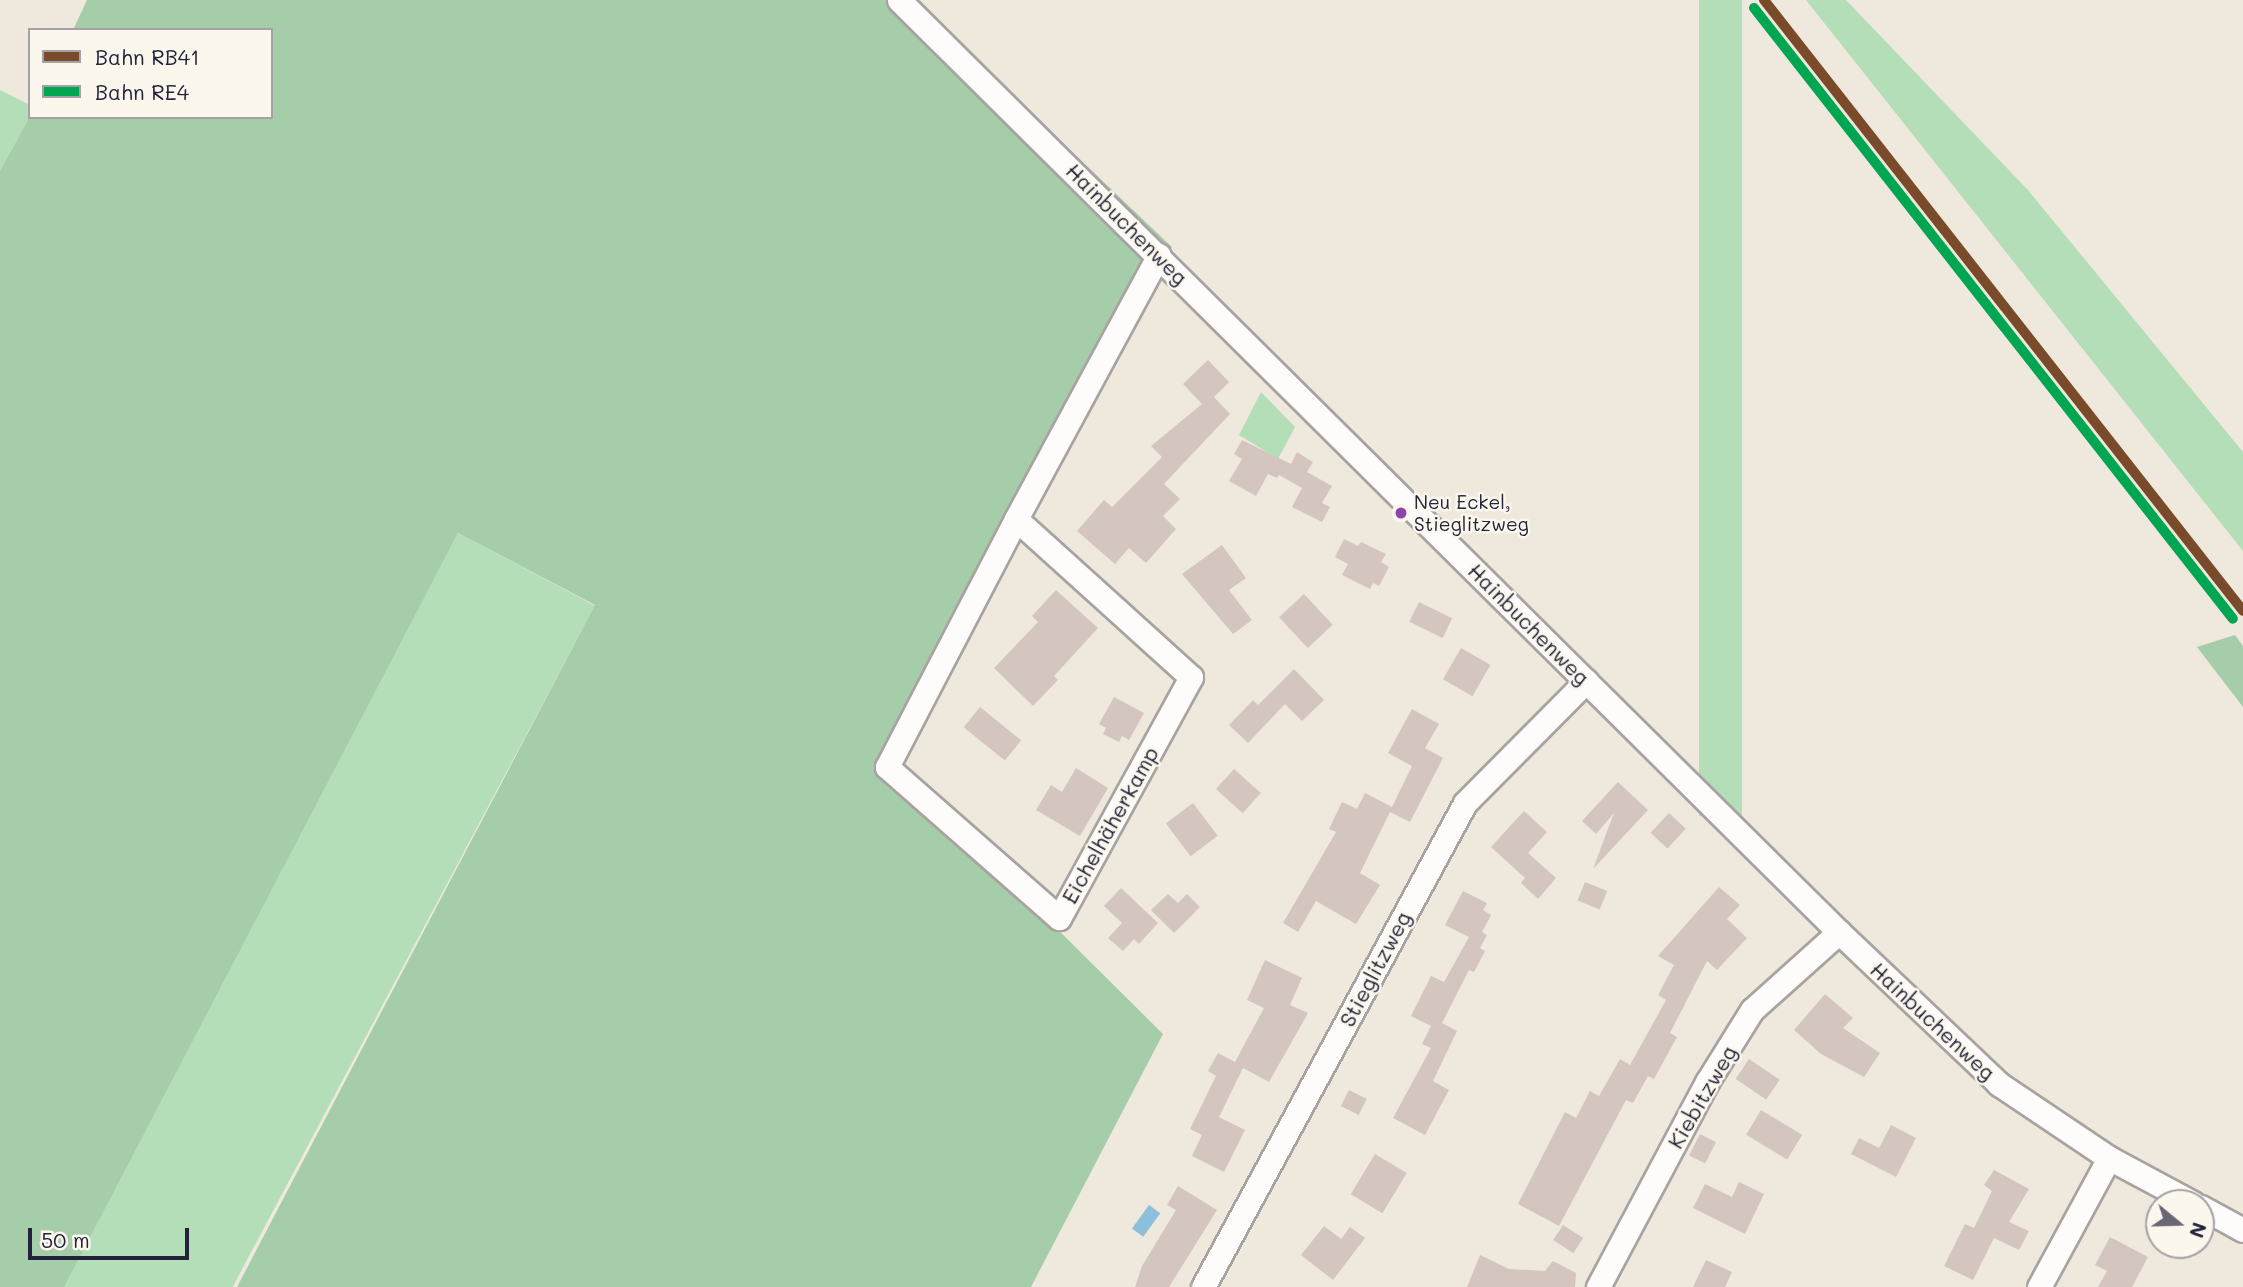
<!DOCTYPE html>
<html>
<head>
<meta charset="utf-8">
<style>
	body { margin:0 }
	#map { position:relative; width:2243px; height:1287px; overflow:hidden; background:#efe8dd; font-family:Mali,sans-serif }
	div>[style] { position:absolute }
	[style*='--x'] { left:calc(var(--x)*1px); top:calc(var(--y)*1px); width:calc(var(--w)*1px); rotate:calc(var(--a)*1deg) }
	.green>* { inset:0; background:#b4deb7; transform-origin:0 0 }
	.forest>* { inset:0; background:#a6cdaa }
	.water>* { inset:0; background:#8cbfdb; transform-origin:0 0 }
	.building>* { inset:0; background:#d4c6bf; transform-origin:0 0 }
	.roads { filter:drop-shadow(2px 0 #a8a3a0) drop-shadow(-2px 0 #a8a3a0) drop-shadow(0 2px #a8a3a0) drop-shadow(0 -2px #a8a3a0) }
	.minor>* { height:23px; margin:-11.5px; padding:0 11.5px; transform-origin:11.5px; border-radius:11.5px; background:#fdfcfa }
	.rail-1>* { height:10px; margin:-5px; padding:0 5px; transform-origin:5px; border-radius:5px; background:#7a4b2a }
	.rail-2>* { height:10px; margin:-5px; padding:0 5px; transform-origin:5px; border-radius:5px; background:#00a651 }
	.dots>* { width:19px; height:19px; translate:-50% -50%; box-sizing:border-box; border:4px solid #fbf7ec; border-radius:50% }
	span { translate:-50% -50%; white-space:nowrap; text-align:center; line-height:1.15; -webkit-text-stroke:5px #fbf7ec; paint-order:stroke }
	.bus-label { font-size:19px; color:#22223b }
	.left { translate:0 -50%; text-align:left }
	.street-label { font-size:21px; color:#22223b }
	.legend { position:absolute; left:28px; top:28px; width:245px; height:91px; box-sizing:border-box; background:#fbf7ec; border:2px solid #a4a2a5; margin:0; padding:9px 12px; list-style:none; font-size:21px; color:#22223b }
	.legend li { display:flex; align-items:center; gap:14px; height:35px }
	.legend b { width:35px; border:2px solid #a4a2a5 }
	.north { position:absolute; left:2145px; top:1189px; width:70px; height:70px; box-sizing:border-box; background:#fbf7ec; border:2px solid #a4a2a5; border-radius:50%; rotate:109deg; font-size:19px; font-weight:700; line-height:28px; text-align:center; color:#22223b }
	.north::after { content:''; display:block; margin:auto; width:24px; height:32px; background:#6a6774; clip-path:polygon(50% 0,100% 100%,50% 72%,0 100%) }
	.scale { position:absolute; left:28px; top:1228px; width:161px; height:32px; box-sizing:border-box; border:4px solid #22223b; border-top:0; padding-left:9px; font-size:21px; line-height:24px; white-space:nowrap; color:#22223b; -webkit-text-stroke:5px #fbf7ec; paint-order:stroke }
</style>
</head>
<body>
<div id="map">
	<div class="green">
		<i style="left:1699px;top:0;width:43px;height:816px"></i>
		<i style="clip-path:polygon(1806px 0,1846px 0,2027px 189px,2243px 452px,2243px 551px)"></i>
		<i style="clip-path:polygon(0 90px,30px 105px,30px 116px,0 171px)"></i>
		<i style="clip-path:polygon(1261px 392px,1295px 427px,1278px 459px,1239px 435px)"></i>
		<i style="left:458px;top:533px;width:155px;height:851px;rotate:28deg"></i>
	</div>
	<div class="forest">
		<i style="clip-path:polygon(87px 0,912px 0,1172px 247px,892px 765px,1163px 1034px,1031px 1287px,237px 1287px,595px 605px,458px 533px,64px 1287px,0 1287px,0 171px,30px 116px,271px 117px,271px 30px,73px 30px)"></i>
		<i style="clip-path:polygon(2235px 635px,2243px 646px,2243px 707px,2197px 647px)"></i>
	</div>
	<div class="water">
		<i style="left:1149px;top:1205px;width:14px;height:29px;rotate:36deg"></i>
	</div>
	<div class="building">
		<i style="clip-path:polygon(1208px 360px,1229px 382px,1214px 397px,1230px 414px,1164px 484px,1180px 499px,1163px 516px,1176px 529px,1146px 563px,1129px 548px,1115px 564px,1077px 531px,1104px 500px,1112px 507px,1162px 457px,1151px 446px,1202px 404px,1183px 384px)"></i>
		<i style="clip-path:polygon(1242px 440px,1291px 464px,1297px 452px,1313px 462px,1307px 472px,1332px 486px,1322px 503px,1330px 507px,1322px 522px,1292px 507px,1302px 488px,1279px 475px,1277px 478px,1268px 474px,1256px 496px,1229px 481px,1242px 459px,1234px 454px)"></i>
		<i style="clip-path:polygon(1344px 539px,1358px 546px,1361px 542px,1386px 554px,1381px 562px,1389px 567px,1379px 586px,1373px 583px,1370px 589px,1342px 575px,1348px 564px,1335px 557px)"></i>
		<i style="clip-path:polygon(1222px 545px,1246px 578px,1229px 590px,1252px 620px,1233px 634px,1182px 574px)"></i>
		<i style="clip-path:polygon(1056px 590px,1098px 628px,1054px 676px,1058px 680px,1033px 706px,994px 668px,1038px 622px,1032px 616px)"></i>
		<i style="left:1304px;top:594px;width:42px;height:34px;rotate:47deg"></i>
		<i style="left:1419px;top:602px;width:37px;height:22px;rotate:26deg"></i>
		<i style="left:1461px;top:648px;width:34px;height:36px;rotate:30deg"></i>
		<i style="clip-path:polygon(1294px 669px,1324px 700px,1302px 721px,1285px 704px,1248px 743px,1229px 725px,1253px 700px,1258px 705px)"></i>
		<i style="clip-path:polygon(1114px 697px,1144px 713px,1129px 740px,1122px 736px,1119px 742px,1103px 734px,1106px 728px,1099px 724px)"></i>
		<i style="left:980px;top:707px;width:53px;height:26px;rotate:39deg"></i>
		<i style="clip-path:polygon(1412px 709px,1439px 724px,1425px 748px,1443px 758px,1410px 822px,1390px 812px,1360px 873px,1380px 885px,1356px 924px,1316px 901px,1298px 932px,1283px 923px,1336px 832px,1329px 829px,1342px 802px,1357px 809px,1365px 793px,1392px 807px,1412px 766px,1388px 753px)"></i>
		<i style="clip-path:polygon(1076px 768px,1108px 788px,1080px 836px,1036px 810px,1051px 785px,1062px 792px)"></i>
		<i style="left:1234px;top:769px;width:36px;height:27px;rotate:42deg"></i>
		<i style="clip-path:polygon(1618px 782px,1648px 810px,1593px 869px,1614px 813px,1596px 834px,1582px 821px)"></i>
		<i style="left:1193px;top:803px;width:41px;height:34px;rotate:53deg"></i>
		<i style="clip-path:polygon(1524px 811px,1547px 832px,1528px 853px,1556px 878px,1538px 899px,1521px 883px,1525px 878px,1491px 847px)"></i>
		<i style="left:1669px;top:813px;width:23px;height:27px;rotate:43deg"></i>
		<i style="left:1585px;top:882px;width:24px;height:20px;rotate:22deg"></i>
		<i style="clip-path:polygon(1719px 887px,1740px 905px,1727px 919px,1747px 938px,1717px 970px,1707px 961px,1670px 1033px,1677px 1037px,1654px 1079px,1648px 1076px,1633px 1103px,1626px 1100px,1559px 1226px,1518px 1204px,1565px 1112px,1576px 1118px,1590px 1091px,1599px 1096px,1620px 1059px,1630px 1065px,1666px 1000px,1658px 995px,1674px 965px,1658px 956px)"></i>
		<i style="clip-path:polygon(1121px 888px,1158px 923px,1139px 944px,1134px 939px,1123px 951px,1108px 938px,1122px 923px,1104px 906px)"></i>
		<i style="clip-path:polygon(1463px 891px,1487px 903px,1483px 910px,1491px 915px,1482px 932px,1487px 935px,1480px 948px,1485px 951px,1474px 972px,1469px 970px,1442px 1023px,1457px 1031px,1433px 1081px,1449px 1090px,1425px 1135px,1393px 1118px,1431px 1048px,1422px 1044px,1431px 1026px,1411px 1016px,1431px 976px,1444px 982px,1469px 937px,1445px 925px)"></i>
		<i style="clip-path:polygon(1168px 894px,1178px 903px,1187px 894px,1200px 907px,1174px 933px,1151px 910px)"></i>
		<i style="clip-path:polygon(1265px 960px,1302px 978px,1290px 1005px,1308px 1013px,1269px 1082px,1243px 1068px,1219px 1117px,1245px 1130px,1224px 1172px,1192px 1156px,1202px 1135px,1190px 1129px,1216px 1076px,1208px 1071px,1218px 1053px,1235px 1062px,1264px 1008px,1247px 1000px)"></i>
		<i style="clip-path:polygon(1825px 994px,1853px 1018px,1843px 1028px,1880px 1053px,1864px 1077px,1821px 1054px,1794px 1030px)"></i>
		<i style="left:1749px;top:1059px;width:37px;height:24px;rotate:34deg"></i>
		<i style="left:1349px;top:1090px;width:20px;height:18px;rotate:27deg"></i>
		<i style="left:1761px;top:1110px;width:48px;height:29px;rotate:31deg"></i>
		<i style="clip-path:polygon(1891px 1125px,1916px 1138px,1896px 1177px,1851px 1154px,1859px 1138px,1879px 1148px)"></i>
		<i style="left:1700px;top:1134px;width:18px;height:24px;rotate:27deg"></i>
		<i style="left:1375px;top:1154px;width:37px;height:47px;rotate:31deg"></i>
		<i style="clip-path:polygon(1994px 1170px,2029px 1189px,2009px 1222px,2029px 1231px,2019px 1250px,1994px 1238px,1973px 1280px,1944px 1266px,1965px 1224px,1974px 1228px,1992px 1191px,1984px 1185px)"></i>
		<i style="clip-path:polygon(1739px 1182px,1764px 1194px,1745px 1234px,1693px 1208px,1705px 1184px,1732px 1197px)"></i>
		<i style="clip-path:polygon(1178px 1186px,1217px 1210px,1169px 1287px,1135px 1287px,1142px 1266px,1176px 1210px,1167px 1205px)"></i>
		<i style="left:1563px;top:1225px;width:24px;height:18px;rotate:33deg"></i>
		<i style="clip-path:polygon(1324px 1226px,1341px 1239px,1350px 1227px,1365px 1238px,1333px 1280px,1301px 1255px)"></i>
		<i style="clip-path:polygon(2110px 1237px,2148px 1257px,2132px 1287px,2098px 1287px,2107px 1271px,2095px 1265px)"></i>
		<i style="clip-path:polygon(1480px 1255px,1509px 1269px,1545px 1271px,1553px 1261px,1576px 1273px,1575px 1287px,1467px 1287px)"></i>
		<i style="clip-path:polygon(1706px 1260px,1732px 1272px,1725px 1287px,1693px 1287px)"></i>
	</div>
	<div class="roads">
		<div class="minor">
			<i style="--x:899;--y:0;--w:1324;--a:44.76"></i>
			<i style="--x:1839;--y:932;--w:221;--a:43.5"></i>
			<i style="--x:1999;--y:1084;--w:133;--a:33.9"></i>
			<i style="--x:2109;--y:1158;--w:95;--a:28.2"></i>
			<i style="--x:1016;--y:519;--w:236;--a:42.1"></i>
			<i style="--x:1191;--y:677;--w:275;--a:118.7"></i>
			<i style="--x:1059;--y:918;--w:229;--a:-138.7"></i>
			<i style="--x:887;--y:767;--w:280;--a:-62.5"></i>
			<i style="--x:1016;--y:519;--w:300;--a:-61.6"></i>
			<i style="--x:2201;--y:1207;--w:48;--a:28.7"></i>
			<i style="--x:1203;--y:1287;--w:550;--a:-61.57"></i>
			<i style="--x:1465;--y:803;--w:172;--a:-45.2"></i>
			<i style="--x:1598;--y:1287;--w:232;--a:-62"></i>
			<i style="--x:1707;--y:1082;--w:85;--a:-58"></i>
			<i style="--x:1752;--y:1010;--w:117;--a:-41.9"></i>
			<i style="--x:2039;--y:1287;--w:147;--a:-61.5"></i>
		</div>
	</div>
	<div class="rail-1">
		<i style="--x:1764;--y:0;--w:776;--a:51.9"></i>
	</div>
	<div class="rail-2">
		<i style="--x:1754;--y:8;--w:776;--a:51.9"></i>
	</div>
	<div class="dots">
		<i style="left:1401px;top:513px;background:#8e44ad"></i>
	</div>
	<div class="bus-label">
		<span class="left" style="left:1414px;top:513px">Neu Eckel,<br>Stieglitzweg</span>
	</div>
	<div class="street-label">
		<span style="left:1127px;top:224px;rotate:45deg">Hainbuchenweg</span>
		<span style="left:1529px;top:624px;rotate:45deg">Hainbuchenweg</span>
		<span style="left:1110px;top:825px;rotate:-61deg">Eichelhäherkamp</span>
		<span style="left:1375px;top:969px;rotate:-62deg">Stieglitzweg</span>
		<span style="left:1933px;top:1021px;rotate:43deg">Hainbuchenweg</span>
		<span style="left:1702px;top:1097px;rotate:-60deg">Kiebitzweg</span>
	</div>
	<ul class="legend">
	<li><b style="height:9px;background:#7a4b2a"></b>Bahn RB41</li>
	<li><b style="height:9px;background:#00a651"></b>Bahn RE4</li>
	</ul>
	<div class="north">N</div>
	<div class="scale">50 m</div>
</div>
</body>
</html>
